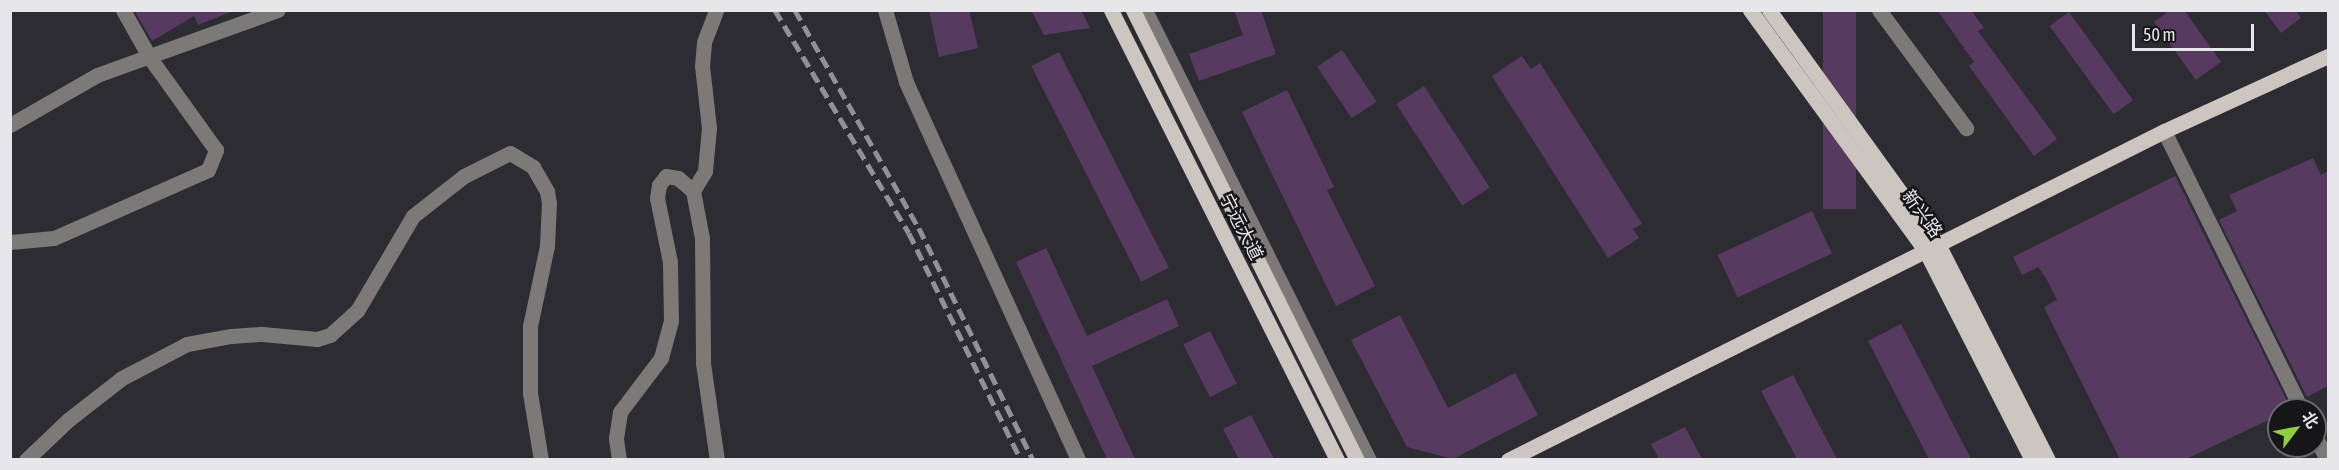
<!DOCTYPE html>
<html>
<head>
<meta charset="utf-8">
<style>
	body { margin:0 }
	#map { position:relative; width:2339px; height:470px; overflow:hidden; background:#2e2c33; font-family:"Asap Condensed","Noto Sans SC",sans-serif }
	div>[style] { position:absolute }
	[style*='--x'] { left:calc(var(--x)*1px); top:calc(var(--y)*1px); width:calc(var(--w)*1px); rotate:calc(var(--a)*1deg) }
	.building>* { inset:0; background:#563a60; transform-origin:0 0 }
	.minor>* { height:15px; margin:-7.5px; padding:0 7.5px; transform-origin:7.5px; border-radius:7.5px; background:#7c7977 }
	.major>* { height:15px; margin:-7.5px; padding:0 7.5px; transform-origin:7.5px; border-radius:7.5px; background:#ccc5c0 }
	.rail>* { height:4.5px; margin-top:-2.25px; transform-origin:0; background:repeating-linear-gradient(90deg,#919096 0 12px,transparent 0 18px) }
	span { translate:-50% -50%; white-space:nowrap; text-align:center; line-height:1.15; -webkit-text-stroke:5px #161518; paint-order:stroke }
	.street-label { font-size:18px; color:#e7e6eb }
	.frame { position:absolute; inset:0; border:12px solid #e7e6eb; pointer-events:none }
	.north { position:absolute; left:2267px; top:398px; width:60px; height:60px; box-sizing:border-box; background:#161518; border:2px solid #6a696c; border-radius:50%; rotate:58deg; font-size:16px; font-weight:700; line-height:24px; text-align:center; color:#e7e6eb }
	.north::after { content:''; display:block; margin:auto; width:21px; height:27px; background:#90cd41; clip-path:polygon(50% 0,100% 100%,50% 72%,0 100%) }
	.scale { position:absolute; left:2132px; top:24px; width:122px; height:27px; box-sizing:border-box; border:3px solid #e7e6eb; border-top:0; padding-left:8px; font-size:18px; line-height:21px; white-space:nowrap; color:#e7e6eb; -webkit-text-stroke:4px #161518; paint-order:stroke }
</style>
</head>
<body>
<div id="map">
	<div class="building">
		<i style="clip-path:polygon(134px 10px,233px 10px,233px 11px,198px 25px,194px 16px,152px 41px)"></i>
		<i style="clip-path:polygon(929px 10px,969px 10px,978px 48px,939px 57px)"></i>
		<i style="clip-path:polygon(1031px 10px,1081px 10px,1090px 28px,1044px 35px)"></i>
		<i style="clip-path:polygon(1234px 10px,1261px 10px,1276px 54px,1199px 81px,1189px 54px,1243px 35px)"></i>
		<i style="left:1823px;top:10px;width:33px;height:199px"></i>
		<i style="clip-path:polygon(1937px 10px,1971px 10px,1984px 28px,1978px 31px,2057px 139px,2034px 156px,1969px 66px,1974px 62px)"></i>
		<i style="clip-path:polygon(2170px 10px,2184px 10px,2221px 62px,2196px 80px,2154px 22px)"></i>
		<i style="clip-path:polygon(2264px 10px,2295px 10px,2301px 18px,2281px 33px)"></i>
		<i style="left:2069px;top:12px;width:109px;height:24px;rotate:54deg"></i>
		<i style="left:1342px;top:50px;width:62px;height:30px;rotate:56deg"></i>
		<i style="left:1059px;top:52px;width:242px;height:31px;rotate:63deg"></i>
		<i style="clip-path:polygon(1522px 56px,1531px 69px,1540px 63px,1642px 224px,1633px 229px,1639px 238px,1608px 258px,1492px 76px)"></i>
		<i style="left:1424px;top:86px;width:121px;height:33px;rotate:57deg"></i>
		<i style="clip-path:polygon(1287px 90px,1334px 187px,1327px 190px,1375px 286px,1336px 306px,1242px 112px)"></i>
		<i style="clip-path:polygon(2313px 158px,2321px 175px,2328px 171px,2328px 386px,2307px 397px,2219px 220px,2237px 211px,2229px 195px)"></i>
		<i style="clip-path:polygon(2175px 176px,2291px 409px,2279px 410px,2279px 415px,2186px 459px,2120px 459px,2044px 307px,2057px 300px,2046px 278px,2038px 267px,2022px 275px,2013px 257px)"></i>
		<i style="left:1812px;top:211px;width:47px;height:104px;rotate:65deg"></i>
		<i style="clip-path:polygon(1046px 248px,1087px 336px,1167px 299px,1179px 326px,1092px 366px,1135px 459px,1107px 459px,1016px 262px)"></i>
		<i style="clip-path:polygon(1400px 315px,1448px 408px,1515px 373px,1538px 415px,1453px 459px,1407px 447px,1351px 340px)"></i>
		<i style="clip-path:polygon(1901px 324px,1937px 393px,1971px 459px,1929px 459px,1868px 341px)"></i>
		<i style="left:1210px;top:331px;width:59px;height:30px;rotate:63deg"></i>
		<i style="clip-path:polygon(1793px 375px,1837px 459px,1797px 459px,1761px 391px)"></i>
		<i style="clip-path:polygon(1251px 415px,1274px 459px,1239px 459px,1223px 429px)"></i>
		<i style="clip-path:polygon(1685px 427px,1702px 459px,1659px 459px,1651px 444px)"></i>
	</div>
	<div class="minor">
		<i style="--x:885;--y:10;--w:75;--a:73.7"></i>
		<i style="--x:906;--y:82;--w:415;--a:65.5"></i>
		<i style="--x:1145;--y:10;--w:503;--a:63.54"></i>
		<i style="--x:1879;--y:10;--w:147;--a:53.6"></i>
		<i style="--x:10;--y:125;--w:100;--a:-29.9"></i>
		<i style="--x:97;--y:75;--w:192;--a:-19.8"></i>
		<i style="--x:2164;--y:131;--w:311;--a:63.7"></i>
		<i style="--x:693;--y:191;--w:23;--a:-59"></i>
		<i style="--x:705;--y:171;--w:43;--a:-84.7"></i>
		<i style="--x:709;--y:128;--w:62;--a:-96.4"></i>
		<i style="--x:702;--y:66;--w:24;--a:-85"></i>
		<i style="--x:704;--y:42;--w:34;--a:-69"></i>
		<i style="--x:10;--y:242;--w:44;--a:-5.2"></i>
		<i style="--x:54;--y:238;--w:168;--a:-23.8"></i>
		<i style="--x:208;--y:170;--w:22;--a:-68"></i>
		<i style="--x:216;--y:150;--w:113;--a:-125.7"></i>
		<i style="--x:150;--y:58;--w:55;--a:-119.4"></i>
		<i style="--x:2315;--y:436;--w:27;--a:63"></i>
		<i style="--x:26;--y:460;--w:58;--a:-43.6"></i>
		<i style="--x:68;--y:420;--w:68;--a:-37.9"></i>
		<i style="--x:122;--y:378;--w:73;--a:-27.6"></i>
		<i style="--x:187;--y:344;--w:45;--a:-10.3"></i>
		<i style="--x:231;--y:336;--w:31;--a:-4"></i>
		<i style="--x:262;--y:334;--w:55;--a:5.2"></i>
		<i style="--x:317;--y:339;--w:14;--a:-17"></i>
		<i style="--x:330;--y:335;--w:36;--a:-42"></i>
		<i style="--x:357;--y:311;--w:110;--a:-59.5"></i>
		<i style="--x:413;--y:216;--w:65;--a:-38.1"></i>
		<i style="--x:464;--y:176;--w:51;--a:-26.6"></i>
		<i style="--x:510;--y:153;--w:27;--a:31"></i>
		<i style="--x:533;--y:167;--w:28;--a:60"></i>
		<i style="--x:547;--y:191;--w:12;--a:81"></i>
		<i style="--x:549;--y:203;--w:43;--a:92.7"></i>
		<i style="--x:547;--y:246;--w:82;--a:102"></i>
		<i style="--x:530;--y:326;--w:67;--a:90"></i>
		<i style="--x:530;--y:393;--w:68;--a:80.7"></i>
		<i style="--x:619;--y:460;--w:22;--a:-98"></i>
		<i style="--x:616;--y:438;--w:26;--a:-81"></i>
		<i style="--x:620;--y:412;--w:68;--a:-52.8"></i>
		<i style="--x:661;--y:358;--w:38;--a:-75"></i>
		<i style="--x:671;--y:321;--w:59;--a:-91"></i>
		<i style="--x:670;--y:262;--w:65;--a:-101.5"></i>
		<i style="--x:657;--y:198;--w:13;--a:-81"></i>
		<i style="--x:659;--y:185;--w:11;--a:-52"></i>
		<i style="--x:666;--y:176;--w:12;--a:9"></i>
		<i style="--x:678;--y:178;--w:20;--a:41"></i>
		<i style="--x:693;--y:191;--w:48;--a:79.2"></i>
		<i style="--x:702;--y:238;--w:125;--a:89.5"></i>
		<i style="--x:703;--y:363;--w:98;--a:81.8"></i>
	</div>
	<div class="major">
		<i style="--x:1111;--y:10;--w:504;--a:63.33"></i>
		<i style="--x:1133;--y:10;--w:503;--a:63.54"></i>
		<i style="--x:1750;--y:10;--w:297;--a:53.9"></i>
		<i style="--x:1925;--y:250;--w:236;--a:63"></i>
		<i style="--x:1769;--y:10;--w:289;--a:54.2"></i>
		<i style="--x:1938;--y:244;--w:242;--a:63"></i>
		<i style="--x:1508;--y:460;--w:734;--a:-26.63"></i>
		<i style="--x:2164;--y:131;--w:180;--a:-24.6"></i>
	</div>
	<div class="rail">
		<i style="--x:775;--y:10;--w:260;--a:59"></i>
		<i style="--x:909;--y:233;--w:253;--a:63.7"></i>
		<i style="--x:795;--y:10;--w:251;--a:60.4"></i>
		<i style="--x:919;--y:228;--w:258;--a:63.8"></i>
	</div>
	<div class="street-label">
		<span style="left:1922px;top:214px;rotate:54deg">新兴路</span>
		<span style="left:1241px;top:227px;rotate:63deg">宁远大道</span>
	</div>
	<div class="frame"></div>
	<div class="north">北</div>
	<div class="scale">50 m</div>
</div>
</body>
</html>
